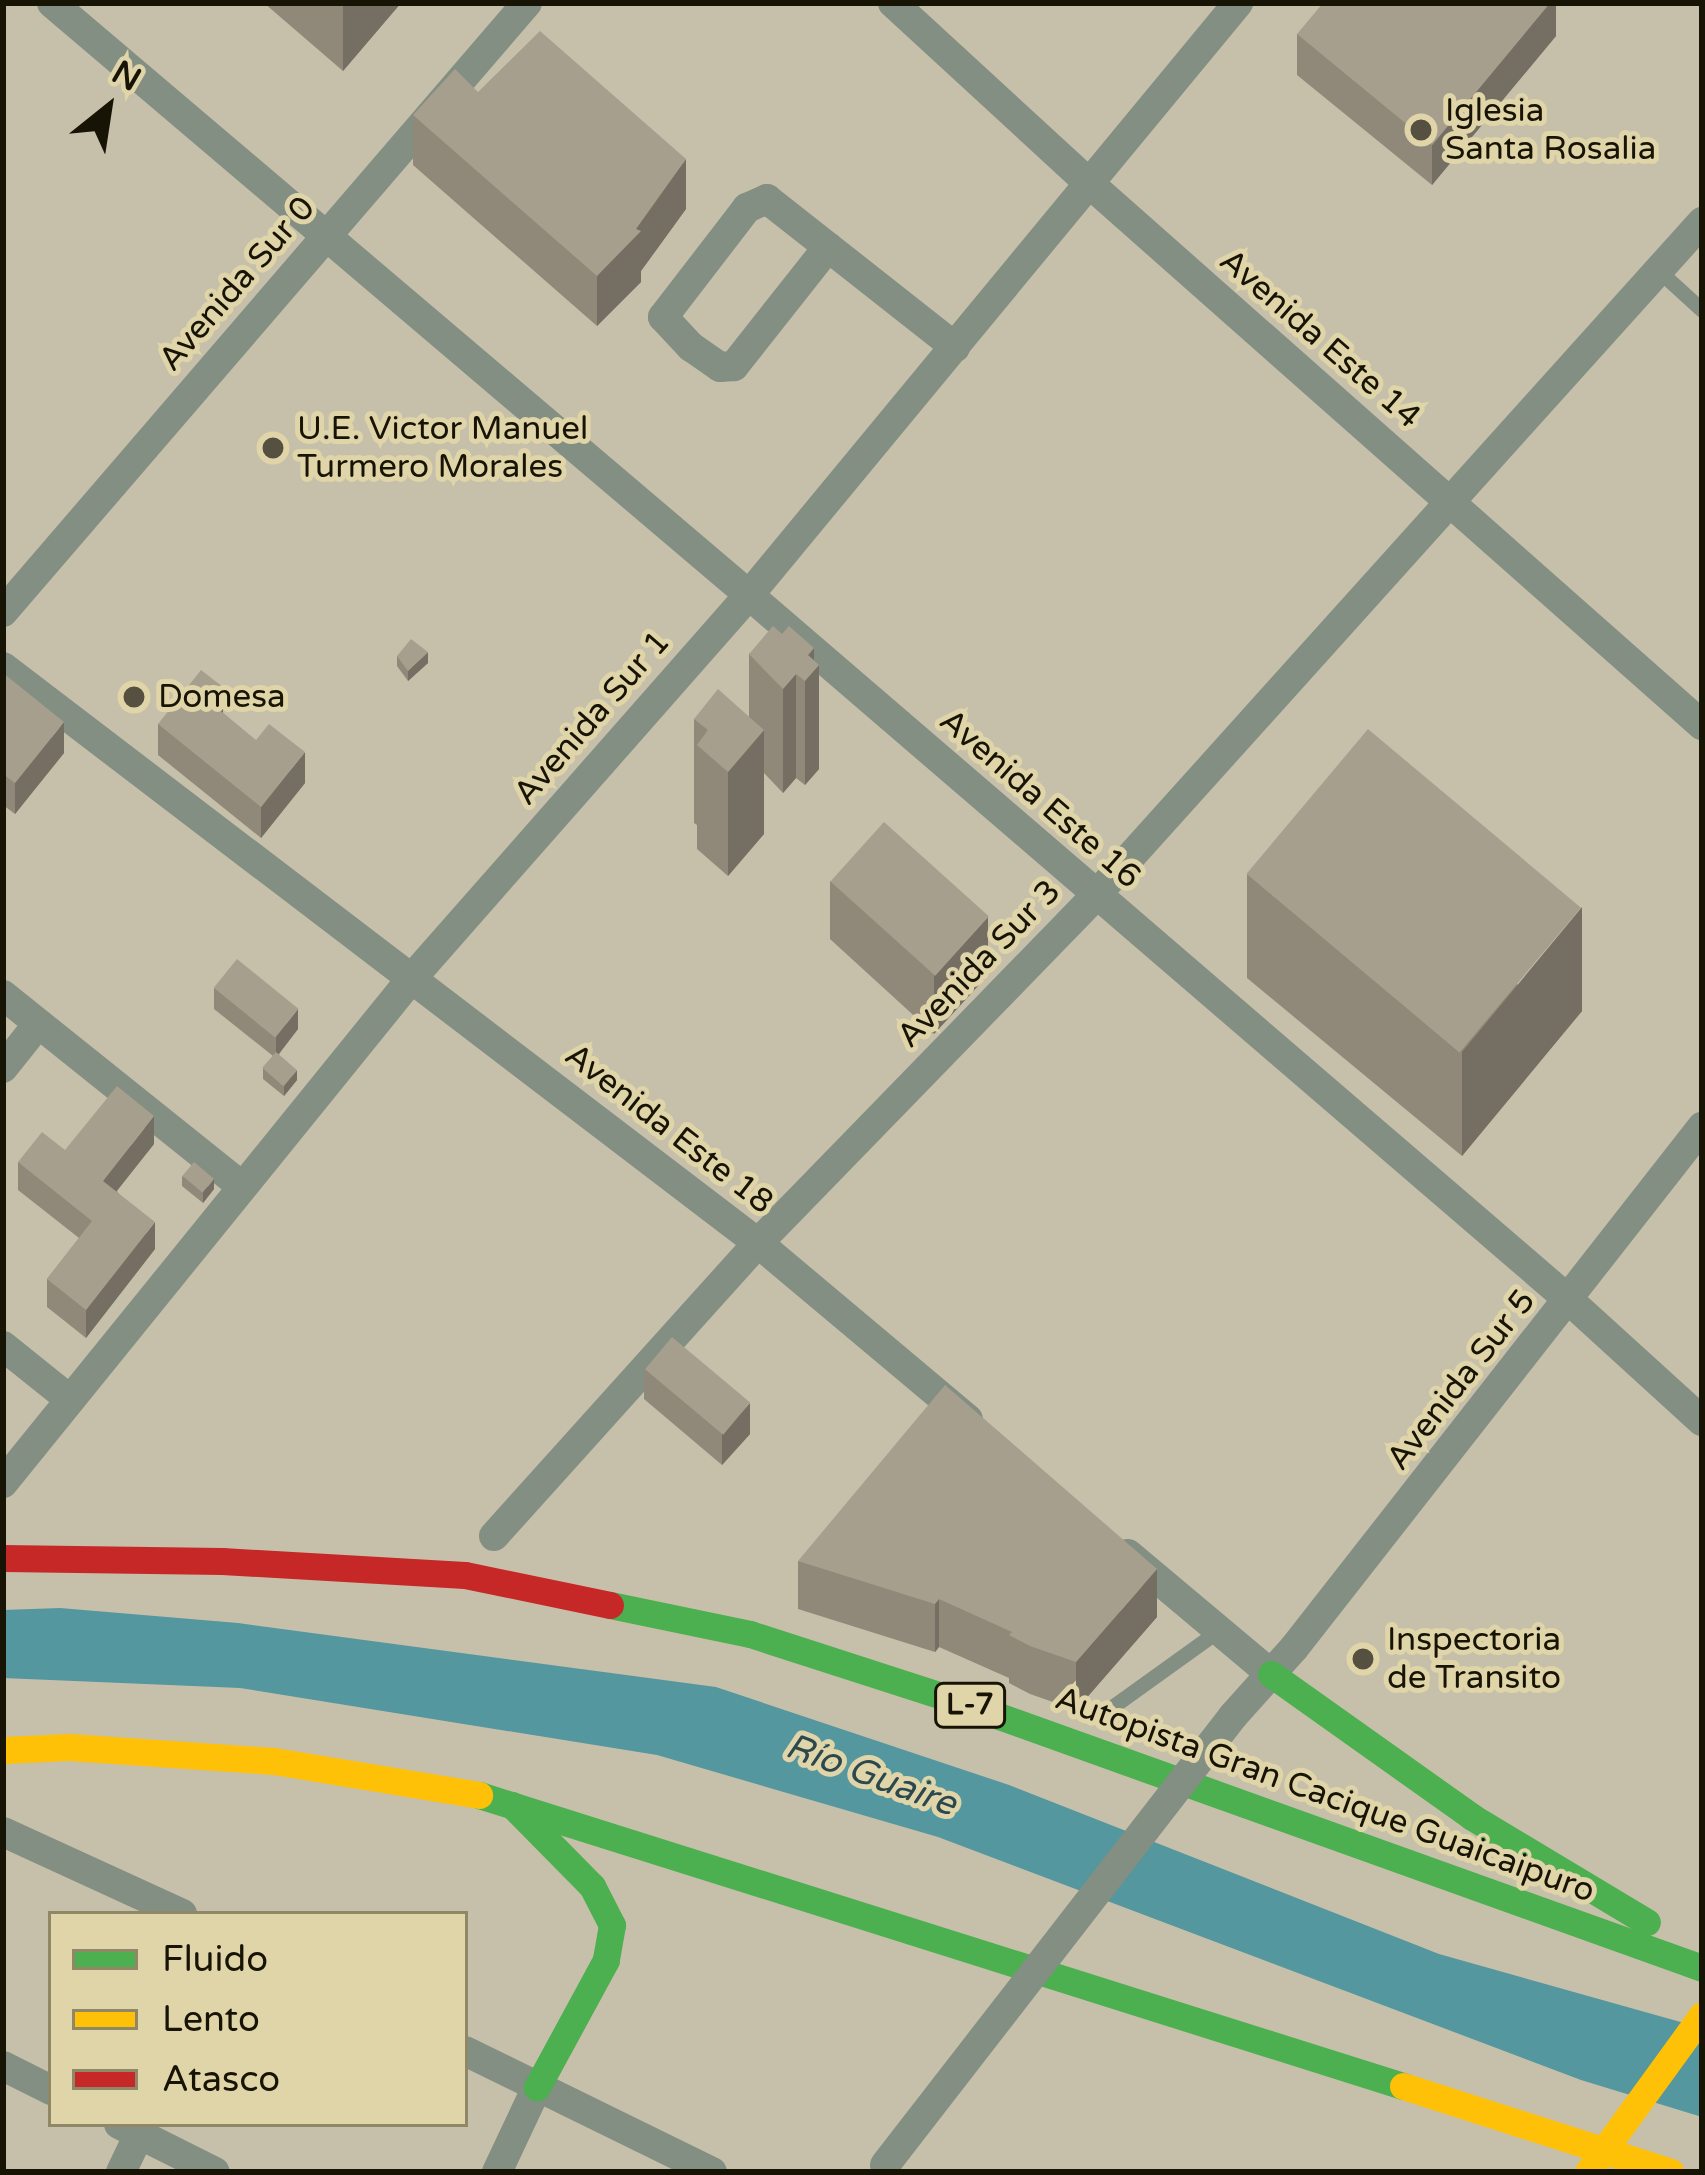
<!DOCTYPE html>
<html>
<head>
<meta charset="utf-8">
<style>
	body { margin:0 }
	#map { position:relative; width:1705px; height:2175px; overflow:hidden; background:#c6c0aa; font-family:"Varela Round",sans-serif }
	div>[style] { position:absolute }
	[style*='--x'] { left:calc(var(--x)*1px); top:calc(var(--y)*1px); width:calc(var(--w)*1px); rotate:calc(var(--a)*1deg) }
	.water>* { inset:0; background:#54979f }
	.lane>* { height:15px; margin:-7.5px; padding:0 7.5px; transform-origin:7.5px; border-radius:7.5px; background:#828f82 }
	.street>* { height:30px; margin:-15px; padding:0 15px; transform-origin:15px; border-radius:15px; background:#828f82 }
	.fast>* { height:27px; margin:-13.5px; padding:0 13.5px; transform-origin:13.5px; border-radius:13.5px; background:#4caf50 }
	.slow>* { height:27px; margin:-13.5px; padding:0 13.5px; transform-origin:13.5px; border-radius:13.5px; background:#ffc107 }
	.jam>* { height:27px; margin:-13.5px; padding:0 13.5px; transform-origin:13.5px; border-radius:13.5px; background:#c62828 }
	.street-bridge>* { height:30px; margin:-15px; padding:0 15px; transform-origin:15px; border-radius:15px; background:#828f82 }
	.slow-bridge>* { height:27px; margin:-13.5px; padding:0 13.5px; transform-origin:13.5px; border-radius:13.5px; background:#ffc107 }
	.wall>* { inset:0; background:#90897a }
	.shaded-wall>* { inset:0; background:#756f63 }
	.building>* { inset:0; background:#a79f8e; transform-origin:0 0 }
	.dots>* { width:33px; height:33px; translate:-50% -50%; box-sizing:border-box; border:6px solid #e0d4a9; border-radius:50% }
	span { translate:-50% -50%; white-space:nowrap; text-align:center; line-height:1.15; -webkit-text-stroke:10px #e0d4a9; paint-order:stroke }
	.shield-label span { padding:3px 9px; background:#e0d4a9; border:3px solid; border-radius:9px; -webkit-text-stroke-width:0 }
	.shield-label { font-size:30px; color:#181405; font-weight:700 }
	.poi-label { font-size:33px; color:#181405 }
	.left { translate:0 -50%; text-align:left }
	.street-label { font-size:33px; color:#181405 }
	.water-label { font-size:36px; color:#2b484f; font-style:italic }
	.frame { position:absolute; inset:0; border:6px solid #181405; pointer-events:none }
	.legend { position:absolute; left:48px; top:1911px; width:420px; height:216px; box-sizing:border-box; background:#e0d4a9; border:3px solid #908767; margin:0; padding:15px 21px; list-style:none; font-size:36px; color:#181405 }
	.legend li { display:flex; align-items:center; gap:24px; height:60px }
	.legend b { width:60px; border:3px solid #908767 }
	.north { position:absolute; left:48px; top:48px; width:120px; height:120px; -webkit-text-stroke:9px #e0d4a9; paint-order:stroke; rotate:30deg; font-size:33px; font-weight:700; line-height:48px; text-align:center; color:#181405 }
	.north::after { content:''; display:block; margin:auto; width:42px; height:54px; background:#181405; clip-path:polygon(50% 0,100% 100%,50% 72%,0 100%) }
</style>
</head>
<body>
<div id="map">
	<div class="water">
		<i style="clip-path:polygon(60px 1608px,238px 1623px,716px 1687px,1009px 1785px,1439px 1954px,1702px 2028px,1702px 2117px,1581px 2080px,938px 1837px,657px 1755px,240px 1688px,3px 1678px,3px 1610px)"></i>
	</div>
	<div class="lane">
		<i style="--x:1658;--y:270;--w:59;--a:42.3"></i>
		<i style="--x:1112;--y:1707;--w:132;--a:-35.7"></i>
	</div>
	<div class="street">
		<i style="--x:52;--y:3;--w:914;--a:40.34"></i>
		<i style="--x:749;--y:595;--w:1083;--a:40.69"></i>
		<i style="--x:1570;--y:1301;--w:178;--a:42.3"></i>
		<i style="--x:893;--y:3;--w:268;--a:42.6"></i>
		<i style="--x:1090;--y:184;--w:817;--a:41.48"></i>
		<i style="--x:828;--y:247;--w:152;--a:128.3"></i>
		<i style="--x:734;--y:366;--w:14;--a:176"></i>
		<i style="--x:720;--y:367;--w:35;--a:-145"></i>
		<i style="--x:691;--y:347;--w:41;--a:-133"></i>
		<i style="--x:663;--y:317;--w:138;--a:-52.4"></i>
		<i style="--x:747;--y:208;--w:22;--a:-24"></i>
		<i style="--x:767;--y:199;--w:78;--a:38.2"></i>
		<i style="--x:828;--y:247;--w:162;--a:38.2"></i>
		<i style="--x:3;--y:612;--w:803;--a:-49.29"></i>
		<i style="--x:3;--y:667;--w:950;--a:37.34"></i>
		<i style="--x:758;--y:1243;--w:274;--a:40"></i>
		<i style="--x:3;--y:995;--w:304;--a:38.7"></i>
		<i style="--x:3;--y:1068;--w:56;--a:-51.5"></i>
		<i style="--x:3;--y:1346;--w:83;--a:38.7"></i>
		<i style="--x:3;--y:1483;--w:650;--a:-51"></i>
		<i style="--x:412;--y:978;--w:510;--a:-48.66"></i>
		<i style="--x:749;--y:595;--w:768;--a:-50.44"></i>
		<i style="--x:494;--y:1536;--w:394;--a:-48"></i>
		<i style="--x:758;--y:1243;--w:485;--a:-45.8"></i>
		<i style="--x:1096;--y:895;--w:906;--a:-48"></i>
		<i style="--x:1128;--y:1554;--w:187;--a:40"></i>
		<i style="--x:1233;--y:1716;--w:91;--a:-48.1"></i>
		<i style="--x:1294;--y:1648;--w:662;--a:-51.94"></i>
		<i style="--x:3;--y:1832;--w:197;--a:24.6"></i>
		<i style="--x:465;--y:2051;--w:275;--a:26.1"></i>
		<i style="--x:3;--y:2066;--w:54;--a:26.6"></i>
		<i style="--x:119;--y:2124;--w:107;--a:26.6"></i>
		<i style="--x:121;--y:2172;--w:53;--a:-64.4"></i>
		<i style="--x:497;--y:2172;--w:94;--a:-64.8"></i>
	</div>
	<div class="fast">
		<i style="--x:610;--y:1605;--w:143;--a:11.7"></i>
		<i style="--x:750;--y:1634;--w:214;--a:17.9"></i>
		<i style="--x:954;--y:1700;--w:795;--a:19.71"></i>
		<i style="--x:1271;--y:1674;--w:247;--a:35.4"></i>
		<i style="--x:1472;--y:1817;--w:204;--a:31"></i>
		<i style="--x:479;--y:1795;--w:969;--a:17.48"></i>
		<i style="--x:512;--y:1805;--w:114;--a:45.4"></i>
		<i style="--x:592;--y:1886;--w:44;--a:62.9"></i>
		<i style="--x:612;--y:1925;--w:36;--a:100"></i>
		<i style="--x:606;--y:1960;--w:145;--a:118.5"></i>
	</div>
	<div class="slow">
		<i style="--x:3;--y:1750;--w:66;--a:-2.6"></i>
		<i style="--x:69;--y:1747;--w:205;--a:3.9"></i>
		<i style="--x:274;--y:1761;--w:208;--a:9.4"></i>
		<i style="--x:1403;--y:2086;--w:281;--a:17.8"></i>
	</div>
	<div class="jam">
		<i style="--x:3;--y:1558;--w:219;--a:0.8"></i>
		<i style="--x:222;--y:1561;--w:243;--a:3.3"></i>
		<i style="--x:465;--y:1575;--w:148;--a:11.7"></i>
	</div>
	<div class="street-bridge">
		<i style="--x:885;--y:2165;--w:568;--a:-52.22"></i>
	</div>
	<div class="slow-bridge">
		<i style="--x:1588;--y:2172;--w:194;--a:-54"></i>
	</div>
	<div class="wall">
		<i style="clip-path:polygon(264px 3px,401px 3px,343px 71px)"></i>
		<i style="clip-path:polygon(1556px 3px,1556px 36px,1432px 185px,1297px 75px,1297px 34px)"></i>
		<i style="clip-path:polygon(478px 92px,686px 209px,641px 271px,641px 282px,597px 326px,413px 165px,413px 115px)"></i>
		<i style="clip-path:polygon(782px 634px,814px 661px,819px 769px,805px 785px,796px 778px,783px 793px,764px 773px,764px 834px,728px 876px,697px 849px,697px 825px,694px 823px,694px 719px,749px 717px,749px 654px)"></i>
		<i style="clip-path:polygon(397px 656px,428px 663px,408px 681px,397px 666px)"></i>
		<i style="clip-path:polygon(3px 673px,64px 753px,15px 814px,3px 805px)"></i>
		<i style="clip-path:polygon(223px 713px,305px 783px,261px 838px,158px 755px,158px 724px)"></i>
		<i style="clip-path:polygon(1247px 874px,1582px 1011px,1462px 1156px,1247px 978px)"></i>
		<i style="clip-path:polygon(830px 881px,988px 975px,934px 1034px,830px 939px)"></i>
		<i style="clip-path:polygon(214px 988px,298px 1029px,278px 1054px,297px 1080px,284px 1096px,263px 1079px,263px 1069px,273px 1056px,214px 1009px)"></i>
		<i style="clip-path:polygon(154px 1144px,117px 1191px,155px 1249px,86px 1338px,47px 1307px,47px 1279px,79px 1238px,18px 1190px,18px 1162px,65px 1150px)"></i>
		<i style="clip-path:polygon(182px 1176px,214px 1189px,203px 1203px,182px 1186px)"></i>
		<i style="clip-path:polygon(644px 1368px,750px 1434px,722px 1465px,644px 1399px)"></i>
		<i style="clip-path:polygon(798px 1561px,1157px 1617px,1076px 1710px,1030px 1694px,1009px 1683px,1009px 1678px,939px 1647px,935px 1652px,798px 1609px)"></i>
	</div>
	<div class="shaded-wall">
		<i style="clip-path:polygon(343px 3px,401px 3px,343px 71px)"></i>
		<i style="clip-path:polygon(1550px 3px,1556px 3px,1556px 36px,1432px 185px,1432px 145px)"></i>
		<i style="clip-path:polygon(686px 159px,686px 209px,641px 271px,641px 282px,597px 326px,597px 276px)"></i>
		<i style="clip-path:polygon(814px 648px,814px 670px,819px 665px,819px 769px,805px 785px,805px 681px,808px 655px)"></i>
		<i style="clip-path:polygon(428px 652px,428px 663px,408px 681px,408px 671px)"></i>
		<i style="clip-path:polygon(796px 674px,796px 778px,783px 793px,783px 689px)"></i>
		<i style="clip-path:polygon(223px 687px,223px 718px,211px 703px)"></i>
		<i style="clip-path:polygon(64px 722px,64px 753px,15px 814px,15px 783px)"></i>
		<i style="clip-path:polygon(764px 730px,764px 834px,728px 876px,728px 772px)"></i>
		<i style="clip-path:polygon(305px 752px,305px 783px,261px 838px,261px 807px)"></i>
		<i style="clip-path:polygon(1582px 907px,1582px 1011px,1462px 1156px,1462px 1052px)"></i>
		<i style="clip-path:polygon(988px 917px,988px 975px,934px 1034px,934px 976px)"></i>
		<i style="clip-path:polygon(298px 1009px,298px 1029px,276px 1058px,276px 1037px)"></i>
		<i style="clip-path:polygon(297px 1070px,297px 1080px,284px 1096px,284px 1086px)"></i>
		<i style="clip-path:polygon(154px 1116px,154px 1144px,103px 1208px,103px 1181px)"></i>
		<i style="clip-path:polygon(214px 1179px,214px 1189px,203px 1203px,203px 1192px)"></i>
		<i style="clip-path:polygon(155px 1222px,155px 1249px,86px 1338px,86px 1310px)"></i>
		<i style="clip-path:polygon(750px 1403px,750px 1434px,722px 1465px,722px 1434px)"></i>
		<i style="clip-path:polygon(1157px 1569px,1157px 1617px,1076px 1710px,1076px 1662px)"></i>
		<i style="clip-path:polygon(939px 1599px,939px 1647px,935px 1652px,935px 1604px)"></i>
	</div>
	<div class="building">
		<i style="clip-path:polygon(1323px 3px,1550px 3px,1432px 145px,1297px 34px)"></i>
		<i style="clip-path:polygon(540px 31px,686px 159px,636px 229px,641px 231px,597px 276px,413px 115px,455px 69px,478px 92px)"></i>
		<i style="clip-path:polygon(773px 626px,782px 634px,789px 626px,814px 648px,808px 655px,819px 665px,805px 681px,796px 674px,783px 689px,749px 654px)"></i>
		<i style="clip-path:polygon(411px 639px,428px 652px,408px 671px,397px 656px)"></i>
		<i style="clip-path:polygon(201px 670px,223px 687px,211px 703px,256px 740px,269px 724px,305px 752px,261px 807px,158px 724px)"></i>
		<i style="clip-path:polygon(3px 673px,64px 722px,15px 783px,3px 774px)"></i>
		<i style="clip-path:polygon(718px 689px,764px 730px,728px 772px,697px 745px,708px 730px,694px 719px)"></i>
		<i style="left:1368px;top:729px;width:278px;height:189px;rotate:40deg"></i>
		<i style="left:884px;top:822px;width:141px;height:80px;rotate:42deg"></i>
		<i style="left:237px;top:959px;width:79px;height:37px;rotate:39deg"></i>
		<i style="left:276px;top:1052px;width:28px;height:21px;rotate:41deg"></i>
		<i style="clip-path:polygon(117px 1086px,154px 1116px,103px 1181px,155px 1222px,86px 1310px,47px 1279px,92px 1221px,18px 1162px,42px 1132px,65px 1150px)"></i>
		<i style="left:194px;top:1162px;width:26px;height:18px;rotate:40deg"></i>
		<i style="left:672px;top:1337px;width:102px;height:42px;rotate:40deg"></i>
		<i style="clip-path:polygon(945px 1385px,1157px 1569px,1076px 1662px,1030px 1646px,1009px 1635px,1012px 1632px,939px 1599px,935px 1604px,798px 1561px)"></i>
	</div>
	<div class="dots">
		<i style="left:1421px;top:130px;background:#55503f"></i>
		<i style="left:273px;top:448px;background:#55503f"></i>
		<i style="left:134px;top:697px;background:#55503f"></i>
		<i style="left:1363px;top:1659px;background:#55503f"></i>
	</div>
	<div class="shield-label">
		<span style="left:970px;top:1705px">L-7</span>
	</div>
	<div class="poi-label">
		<span class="left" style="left:1445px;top:130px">Iglesia<br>Santa Rosalia</span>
		<span class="left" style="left:297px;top:448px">U.E. Victor Manuel<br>Turmero Morales</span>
		<span class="left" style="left:158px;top:697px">Domesa</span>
		<span class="left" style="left:1387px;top:1659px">Inspectoria<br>de Transito</span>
	</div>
	<div class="street-label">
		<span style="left:237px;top:284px;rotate:-49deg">Avenida Sur 0</span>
		<span style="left:1320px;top:339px;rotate:41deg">Avenida Este 14</span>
		<span style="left:592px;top:718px;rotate:-49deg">Avenida Sur 1</span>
		<span style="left:1040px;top:799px;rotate:41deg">Avenida Este 16</span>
		<span style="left:979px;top:964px;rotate:-46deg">Avenida Sur 3</span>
		<span style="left:669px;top:1129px;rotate:38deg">Avenida Este 18</span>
		<span style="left:1461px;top:1380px;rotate:-52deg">Avenida Sur 5</span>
		<span style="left:1325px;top:1795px;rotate:20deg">Autopista Gran Cacique Guaicaipuro</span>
	</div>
	<div class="water-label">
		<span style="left:871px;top:1775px;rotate:20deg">Río Guaire</span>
	</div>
	<div class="frame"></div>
	<ul class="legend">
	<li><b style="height:15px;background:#4caf50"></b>Fluido</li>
	<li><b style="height:15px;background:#ffc107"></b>Lento</li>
	<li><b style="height:15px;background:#c62828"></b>Atasco</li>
	</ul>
	<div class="north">N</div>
</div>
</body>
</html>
